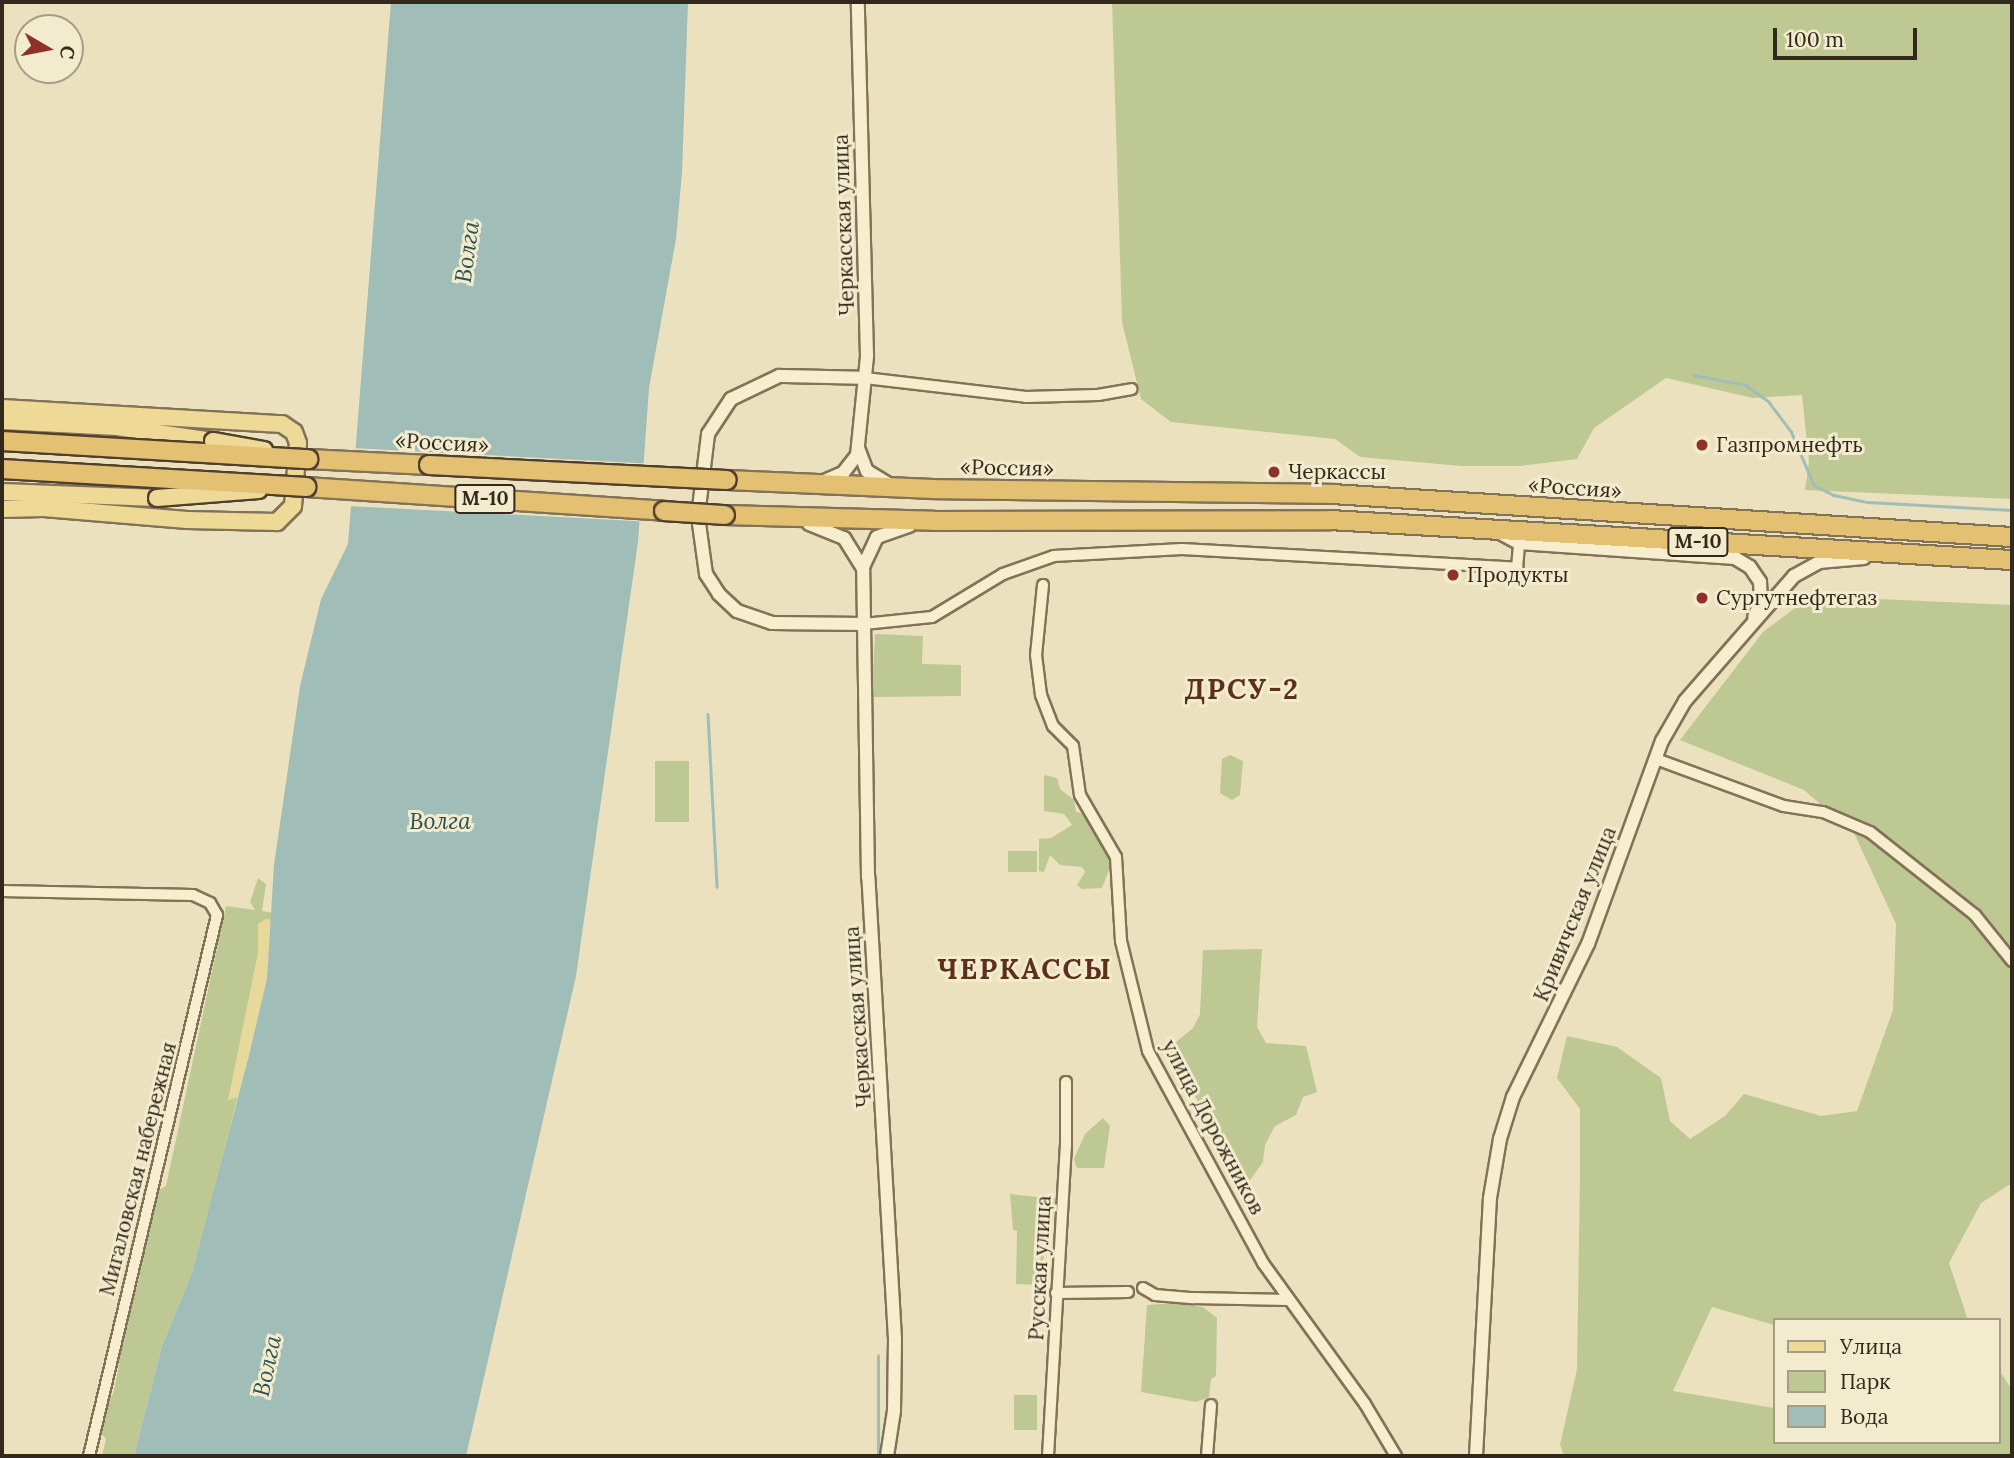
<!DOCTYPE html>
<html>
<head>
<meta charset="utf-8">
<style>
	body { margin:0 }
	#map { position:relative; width:2014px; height:1458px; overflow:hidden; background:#ebe1be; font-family:Lora,serif }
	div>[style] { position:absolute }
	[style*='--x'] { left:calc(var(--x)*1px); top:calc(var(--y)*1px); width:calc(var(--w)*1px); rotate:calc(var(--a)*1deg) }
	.green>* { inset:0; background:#bec893; transform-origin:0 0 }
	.sand>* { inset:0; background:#e7d89b }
	.water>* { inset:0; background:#a1bdb7 }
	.pier>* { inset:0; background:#ebe1be; transform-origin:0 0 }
	.stream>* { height:2.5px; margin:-1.25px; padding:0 1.25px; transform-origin:1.25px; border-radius:1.25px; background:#a1bdb7 }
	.roads { filter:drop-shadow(2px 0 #827258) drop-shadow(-2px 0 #827258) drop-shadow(0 2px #827258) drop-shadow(0 -2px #827258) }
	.minor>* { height:10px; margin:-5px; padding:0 5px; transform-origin:5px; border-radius:5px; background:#f7eed0 }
	.tertiary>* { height:12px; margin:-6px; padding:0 6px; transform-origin:6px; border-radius:6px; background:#f7eed0 }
	.primary>* { height:16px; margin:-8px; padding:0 8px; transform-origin:8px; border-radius:8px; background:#eed996 }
	.trunk>* { height:18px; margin:-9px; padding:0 9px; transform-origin:9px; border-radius:9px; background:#e4c073 }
	.bridges { filter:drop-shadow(2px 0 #503f2c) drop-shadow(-2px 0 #503f2c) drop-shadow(0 2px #503f2c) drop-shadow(0 -2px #503f2c) }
	.primary-bridge>* { height:16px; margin:-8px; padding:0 8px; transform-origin:8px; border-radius:8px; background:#eed996 }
	.trunk-bridge>* { height:18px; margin:-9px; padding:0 9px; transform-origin:9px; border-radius:9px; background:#e4c073 }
	.dots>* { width:19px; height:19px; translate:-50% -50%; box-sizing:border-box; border:4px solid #f3ebcd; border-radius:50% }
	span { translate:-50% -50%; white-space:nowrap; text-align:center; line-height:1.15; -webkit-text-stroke:6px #f3ebcd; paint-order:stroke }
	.shield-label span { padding:2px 5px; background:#f3ebcd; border:2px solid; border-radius:5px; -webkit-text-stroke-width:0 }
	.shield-label { font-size:19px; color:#32281c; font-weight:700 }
	.street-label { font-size:21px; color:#32281c }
	.poi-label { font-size:21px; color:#32281c }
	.left { translate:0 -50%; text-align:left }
	.water-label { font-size:23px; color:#2b5152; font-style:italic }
	.district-label { font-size:28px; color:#5d2f1d; font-weight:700; letter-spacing:2px }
	.frame { position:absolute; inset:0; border:4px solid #32281c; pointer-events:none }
	.legend { position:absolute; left:1773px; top:1318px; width:228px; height:126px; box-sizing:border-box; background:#f3ebcd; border:2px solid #a69d86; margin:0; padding:9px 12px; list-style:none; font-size:21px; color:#32281c }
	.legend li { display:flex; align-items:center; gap:14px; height:35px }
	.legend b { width:35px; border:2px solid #a69d86 }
	.north { position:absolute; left:14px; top:14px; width:70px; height:70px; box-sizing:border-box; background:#f3ebcd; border:2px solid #a69d86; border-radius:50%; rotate:100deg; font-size:19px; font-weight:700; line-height:28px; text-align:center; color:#32281c }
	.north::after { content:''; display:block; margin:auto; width:24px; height:32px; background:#8e312a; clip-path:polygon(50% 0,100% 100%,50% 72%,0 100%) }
	.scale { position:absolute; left:1773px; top:28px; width:144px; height:32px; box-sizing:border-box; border:4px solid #32281c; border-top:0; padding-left:9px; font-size:21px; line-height:24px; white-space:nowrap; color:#32281c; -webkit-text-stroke:5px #f3ebcd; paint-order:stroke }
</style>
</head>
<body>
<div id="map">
	<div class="green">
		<i style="clip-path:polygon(1112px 2px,2012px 2px,2012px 499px,1805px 490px,1809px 462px,1802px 395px,1753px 398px,1666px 378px,1594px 428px,1577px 459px,1520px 466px,1462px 466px,1360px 457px,1335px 439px,1171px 422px,1141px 399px,1122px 322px)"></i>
		<i style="clip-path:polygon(1811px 596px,2012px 605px,2012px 1183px,1981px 1203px,1949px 1263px,1968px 1320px,1774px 1320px,1774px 1325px,1712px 1307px,1673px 1391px,1774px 1408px,1774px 1442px,1998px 1442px,1998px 1368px,2012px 1390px,2012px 1456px,1564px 1456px,1560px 1445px,1577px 1369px,1580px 1174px,1580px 1109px,1557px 1078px,1567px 1036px,1617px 1047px,1661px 1078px,1670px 1121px,1690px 1139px,1725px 1116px,1744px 1094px,1821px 1116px,1857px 1111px,1893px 1010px,1896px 924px,1854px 833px,1804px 790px,1680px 740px,1763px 632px)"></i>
		<i style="clip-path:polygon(875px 634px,923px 636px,922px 664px,961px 665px,961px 696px,872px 697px)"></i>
		<i style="clip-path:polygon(1230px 755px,1243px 761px,1240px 795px,1232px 800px,1220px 793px,1222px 759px)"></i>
		<i style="left:655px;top:761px;width:34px;height:61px"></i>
		<i style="clip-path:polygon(1044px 775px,1057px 778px,1060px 789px,1074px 800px,1076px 812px,1087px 814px,1106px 849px,1111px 865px,1102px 888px,1082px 889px,1077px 885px,1085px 872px,1082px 867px,1060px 865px,1050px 855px,1044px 872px,1039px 871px,1039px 839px,1051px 838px,1072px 825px,1064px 814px,1044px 811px)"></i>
		<i style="left:1037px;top:851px;width:21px;height:29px;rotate:90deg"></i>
		<i style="clip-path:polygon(258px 878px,266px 884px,262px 911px,274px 913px,267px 979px,207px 1219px,193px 1270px,162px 1346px,134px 1456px,102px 1456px,106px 1439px,99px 1431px,106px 1402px,113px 1394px,119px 1366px,116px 1358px,140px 1276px,137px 1271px,157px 1191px,166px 1186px,226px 906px,255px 910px,250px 902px)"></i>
		<i style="clip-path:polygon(1262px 949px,1257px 1027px,1266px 1043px,1306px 1046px,1317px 1092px,1303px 1097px,1296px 1115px,1275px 1126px,1265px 1145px,1263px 1162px,1250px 1180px,1240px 1179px,1169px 1048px,1193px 1028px,1200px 1014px,1203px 950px)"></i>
		<i style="clip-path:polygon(1103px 1118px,1110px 1126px,1104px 1168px,1077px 1168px,1074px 1159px,1085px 1134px)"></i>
		<i style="clip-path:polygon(1010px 1194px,1055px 1199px,1051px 1234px,1045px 1234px,1042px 1285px,1016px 1284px,1017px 1231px,1013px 1230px)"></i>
		<i style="clip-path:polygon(1175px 1303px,1203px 1307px,1217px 1318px,1216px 1376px,1211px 1379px,1209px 1397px,1196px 1402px,1141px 1392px,1147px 1305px)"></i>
		<i style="left:1014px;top:1395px;width:23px;height:35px"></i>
	</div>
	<div class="sand">
		<i style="clip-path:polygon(266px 919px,273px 920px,267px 979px,239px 1097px,228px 1100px,258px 953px,258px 924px)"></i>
	</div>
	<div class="water">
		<i style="clip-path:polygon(391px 2px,688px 2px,682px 173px,676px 239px,649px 388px,638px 542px,576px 976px,466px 1456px,134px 1456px,162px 1346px,193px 1270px,248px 1059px,267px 979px,274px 865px,300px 686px,321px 599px,348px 544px)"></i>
	</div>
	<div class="pier">
		<i style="left:351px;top:448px;width:296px;height:58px;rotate:3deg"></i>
	</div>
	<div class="stream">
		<i style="--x:1694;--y:375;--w:53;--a:10.9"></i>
		<i style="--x:1746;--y:385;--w:29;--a:36"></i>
		<i style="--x:1769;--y:402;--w:36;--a:53"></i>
		<i style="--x:1791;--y:431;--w:59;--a:66.9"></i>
		<i style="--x:1814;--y:485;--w:22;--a:27"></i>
		<i style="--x:1834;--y:495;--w:35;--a:12"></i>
		<i style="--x:1868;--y:502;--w:144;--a:3.2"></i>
		<i style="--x:708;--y:714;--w:173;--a:87"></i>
		<i style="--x:878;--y:1456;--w:100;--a:-90"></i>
	</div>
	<div class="roads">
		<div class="minor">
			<i style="--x:865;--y:378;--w:162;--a:6.7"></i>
			<i style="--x:1026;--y:397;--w:72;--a:-1.6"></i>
			<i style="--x:1098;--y:395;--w:34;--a:-10"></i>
			<i style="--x:1043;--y:585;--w:70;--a:95.7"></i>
			<i style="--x:1036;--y:655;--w:40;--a:82.9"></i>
			<i style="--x:1041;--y:695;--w:33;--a:69"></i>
			<i style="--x:1053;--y:726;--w:28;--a:45"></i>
			<i style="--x:1073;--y:746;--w:49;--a:81.9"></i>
			<i style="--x:1080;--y:795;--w:72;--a:59.9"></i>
			<i style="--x:1116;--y:857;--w:84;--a:86.6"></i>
			<i style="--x:1121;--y:941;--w:113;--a:76.2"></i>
			<i style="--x:1148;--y:1051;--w:241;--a:61.5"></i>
			<i style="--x:1263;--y:1263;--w:174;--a:54.1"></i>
			<i style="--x:1365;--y:1404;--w:61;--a:59.2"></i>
			<i style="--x:864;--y:624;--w:68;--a:-5.9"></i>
			<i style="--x:932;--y:617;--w:83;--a:-31.2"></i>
			<i style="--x:1003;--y:574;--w:54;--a:-19.4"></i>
			<i style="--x:1054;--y:556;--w:128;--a:-3.1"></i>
			<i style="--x:1182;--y:549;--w:336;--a:3.2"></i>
			<i style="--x:1517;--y:568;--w:25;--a:-85"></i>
			<i style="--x:1656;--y:759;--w:136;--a:20.2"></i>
			<i style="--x:1784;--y:806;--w:39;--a:9"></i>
			<i style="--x:1823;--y:812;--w:51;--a:23.1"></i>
			<i style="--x:1870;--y:832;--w:134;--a:38.3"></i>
			<i style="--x:1975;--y:915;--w:59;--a:51.2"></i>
			<i style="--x:2;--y:891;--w:191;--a:1.2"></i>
			<i style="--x:193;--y:895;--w:19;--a:25"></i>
			<i style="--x:210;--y:903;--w:14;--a:60"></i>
			<i style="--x:217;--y:915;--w:556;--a:103.31"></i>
			<i style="--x:1143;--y:1288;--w:14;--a:30"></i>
			<i style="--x:1155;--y:1295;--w:38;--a:5"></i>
			<i style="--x:1193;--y:1298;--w:95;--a:1.2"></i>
			<i style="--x:1056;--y:1293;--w:72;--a:-0.8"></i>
			<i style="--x:1048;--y:1456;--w:311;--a:-86.7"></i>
			<i style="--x:1066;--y:1146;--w:64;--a:-90"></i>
			<i style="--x:1207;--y:1456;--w:51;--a:-85.5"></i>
		</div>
		<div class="tertiary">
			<i style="--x:858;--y:448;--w:25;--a:69"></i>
			<i style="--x:867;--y:471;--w:26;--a:31"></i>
			<i style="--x:824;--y:481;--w:21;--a:-23"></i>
			<i style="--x:843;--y:473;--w:23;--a:-52"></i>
			<i style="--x:857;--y:455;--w:100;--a:-84.2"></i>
			<i style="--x:867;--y:356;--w:354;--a:-91.5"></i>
			<i style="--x:809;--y:524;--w:38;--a:22"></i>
			<i style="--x:844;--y:538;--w:34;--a:58"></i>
			<i style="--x:1500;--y:533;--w:21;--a:28"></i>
			<i style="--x:1519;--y:543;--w:217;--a:4"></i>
			<i style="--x:1735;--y:558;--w:17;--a:31"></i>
			<i style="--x:1750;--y:567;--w:18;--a:56"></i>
			<i style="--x:1760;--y:582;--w:18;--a:87"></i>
			<i style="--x:1761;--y:600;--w:18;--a:112"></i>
			<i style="--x:864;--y:624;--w:92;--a:-179.4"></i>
			<i style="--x:772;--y:623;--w:37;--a:-161"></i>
			<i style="--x:737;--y:611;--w:25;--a:-137"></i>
			<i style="--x:719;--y:594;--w:24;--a:-123"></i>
			<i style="--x:706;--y:574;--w:59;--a:-97.9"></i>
			<i style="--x:698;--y:516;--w:83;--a:-83"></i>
			<i style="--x:708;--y:434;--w:42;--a:-56.7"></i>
			<i style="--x:731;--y:399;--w:53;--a:-25.6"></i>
			<i style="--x:779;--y:376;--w:86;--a:1.3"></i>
			<i style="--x:887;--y:1456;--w:46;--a:-81.2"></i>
			<i style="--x:894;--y:1411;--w:72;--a:-89.2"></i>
			<i style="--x:895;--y:1339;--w:463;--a:-93.3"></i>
			<i style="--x:868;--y:877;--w:310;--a:-90.9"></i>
			<i style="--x:863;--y:567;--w:33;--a:-65"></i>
			<i style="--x:877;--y:537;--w:34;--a:-19"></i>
			<i style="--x:1476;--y:1456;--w:258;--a:-86.9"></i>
			<i style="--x:1490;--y:1198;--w:60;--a:-80.4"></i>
			<i style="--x:1500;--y:1139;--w:44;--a:-72.8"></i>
			<i style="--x:1513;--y:1097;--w:170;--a:-63.9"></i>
			<i style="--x:1588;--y:944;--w:216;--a:-70"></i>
			<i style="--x:1662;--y:741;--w:46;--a:-60.1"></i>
			<i style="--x:1685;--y:701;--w:166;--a:-48.9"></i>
			<i style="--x:1794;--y:576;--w:29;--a:-29"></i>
			<i style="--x:1819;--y:562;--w:45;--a:-5.1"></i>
		</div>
		<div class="primary">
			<i style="--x:2;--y:408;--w:280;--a:3.3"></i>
			<i style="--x:282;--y:424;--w:14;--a:34"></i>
			<i style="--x:294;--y:432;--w:12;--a:70"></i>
			<i style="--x:298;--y:443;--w:63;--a:94.5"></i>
			<i style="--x:293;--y:506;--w:23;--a:135"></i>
			<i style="--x:277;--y:522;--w:90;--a:-178.7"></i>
			<i style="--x:187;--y:520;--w:144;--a:-175.2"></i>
			<i style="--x:43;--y:508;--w:41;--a:178.6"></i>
			<i style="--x:2;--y:421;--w:115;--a:3"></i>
			<i style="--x:117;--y:427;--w:97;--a:8.3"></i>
			<i style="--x:2;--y:492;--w:155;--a:2.2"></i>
		</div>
		<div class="trunk">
			<i style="--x:308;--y:459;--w:121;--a:2.8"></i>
			<i style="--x:727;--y:480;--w:206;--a:2.5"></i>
			<i style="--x:933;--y:489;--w:399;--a:0.7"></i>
			<i style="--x:1332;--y:494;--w:681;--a:3.62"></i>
			<i style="--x:306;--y:487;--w:359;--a:3.8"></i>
			<i style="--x:725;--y:515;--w:209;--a:1.6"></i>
			<i style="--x:934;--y:521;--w:396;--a:-0.1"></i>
			<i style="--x:1330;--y:520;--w:683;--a:3.36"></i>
		</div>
	</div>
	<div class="bridges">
		<div class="primary-bridge">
			<i style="--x:213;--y:441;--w:52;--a:10"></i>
			<i style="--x:157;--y:498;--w:102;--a:-4.5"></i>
		</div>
		<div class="trunk-bridge">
			<i style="--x:2;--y:441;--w:307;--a:3.4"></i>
			<i style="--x:429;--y:465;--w:298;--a:2.9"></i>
			<i style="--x:2;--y:469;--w:305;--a:3.4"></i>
			<i style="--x:664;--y:511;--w:61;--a:3.8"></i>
		</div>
	</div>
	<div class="dots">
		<i style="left:1702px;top:445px;background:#8e312a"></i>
		<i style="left:1274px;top:472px;background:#8e312a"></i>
		<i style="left:1453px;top:575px;background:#8e312a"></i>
		<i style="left:1702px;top:598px;background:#8e312a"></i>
	</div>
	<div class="shield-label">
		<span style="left:485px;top:499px">М-10</span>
		<span style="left:1698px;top:542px">М-10</span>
	</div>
	<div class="street-label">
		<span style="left:844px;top:225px;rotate:-92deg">Черкасская улица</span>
		<span style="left:442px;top:443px;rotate:3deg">«Россия»</span>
		<span style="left:1007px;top:468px;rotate:1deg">«Россия»</span>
		<span style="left:1575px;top:488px;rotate:4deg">«Россия»</span>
		<span style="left:1575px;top:914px;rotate:-68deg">Кривичская улица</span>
		<span style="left:858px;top:1017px;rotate:-94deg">Черкасская улица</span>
		<span style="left:1213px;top:1127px;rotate:62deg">улица Дорожников</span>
		<span style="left:138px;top:1169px;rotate:-76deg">Мигаловская набережная</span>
		<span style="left:1040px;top:1268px;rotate:-87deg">Русская улица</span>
	</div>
	<div class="poi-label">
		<span class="left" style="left:1716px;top:445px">Газпромнефть</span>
		<span class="left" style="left:1288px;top:472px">Черкассы</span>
		<span class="left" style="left:1467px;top:575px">Продукты</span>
		<span class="left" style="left:1716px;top:598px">Сургутнефтегаз</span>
	</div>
	<div class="water-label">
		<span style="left:467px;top:252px;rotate:-82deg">Волга</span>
		<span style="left:440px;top:821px">Волга</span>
		<span style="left:267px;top:1366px;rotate:-78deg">Волга</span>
	</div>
	<div class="district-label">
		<span style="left:1242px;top:689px">ДРСУ-2</span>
		<span style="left:1025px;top:969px">ЧЕРКАССЫ</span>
	</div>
	<div class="frame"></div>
	<ul class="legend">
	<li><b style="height:9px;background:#eed996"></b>Улица</li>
	<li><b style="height:19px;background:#bec893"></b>Парк</li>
	<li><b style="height:19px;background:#a1bdb7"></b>Вода</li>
	</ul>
	<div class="north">С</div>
	<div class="scale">100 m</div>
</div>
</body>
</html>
